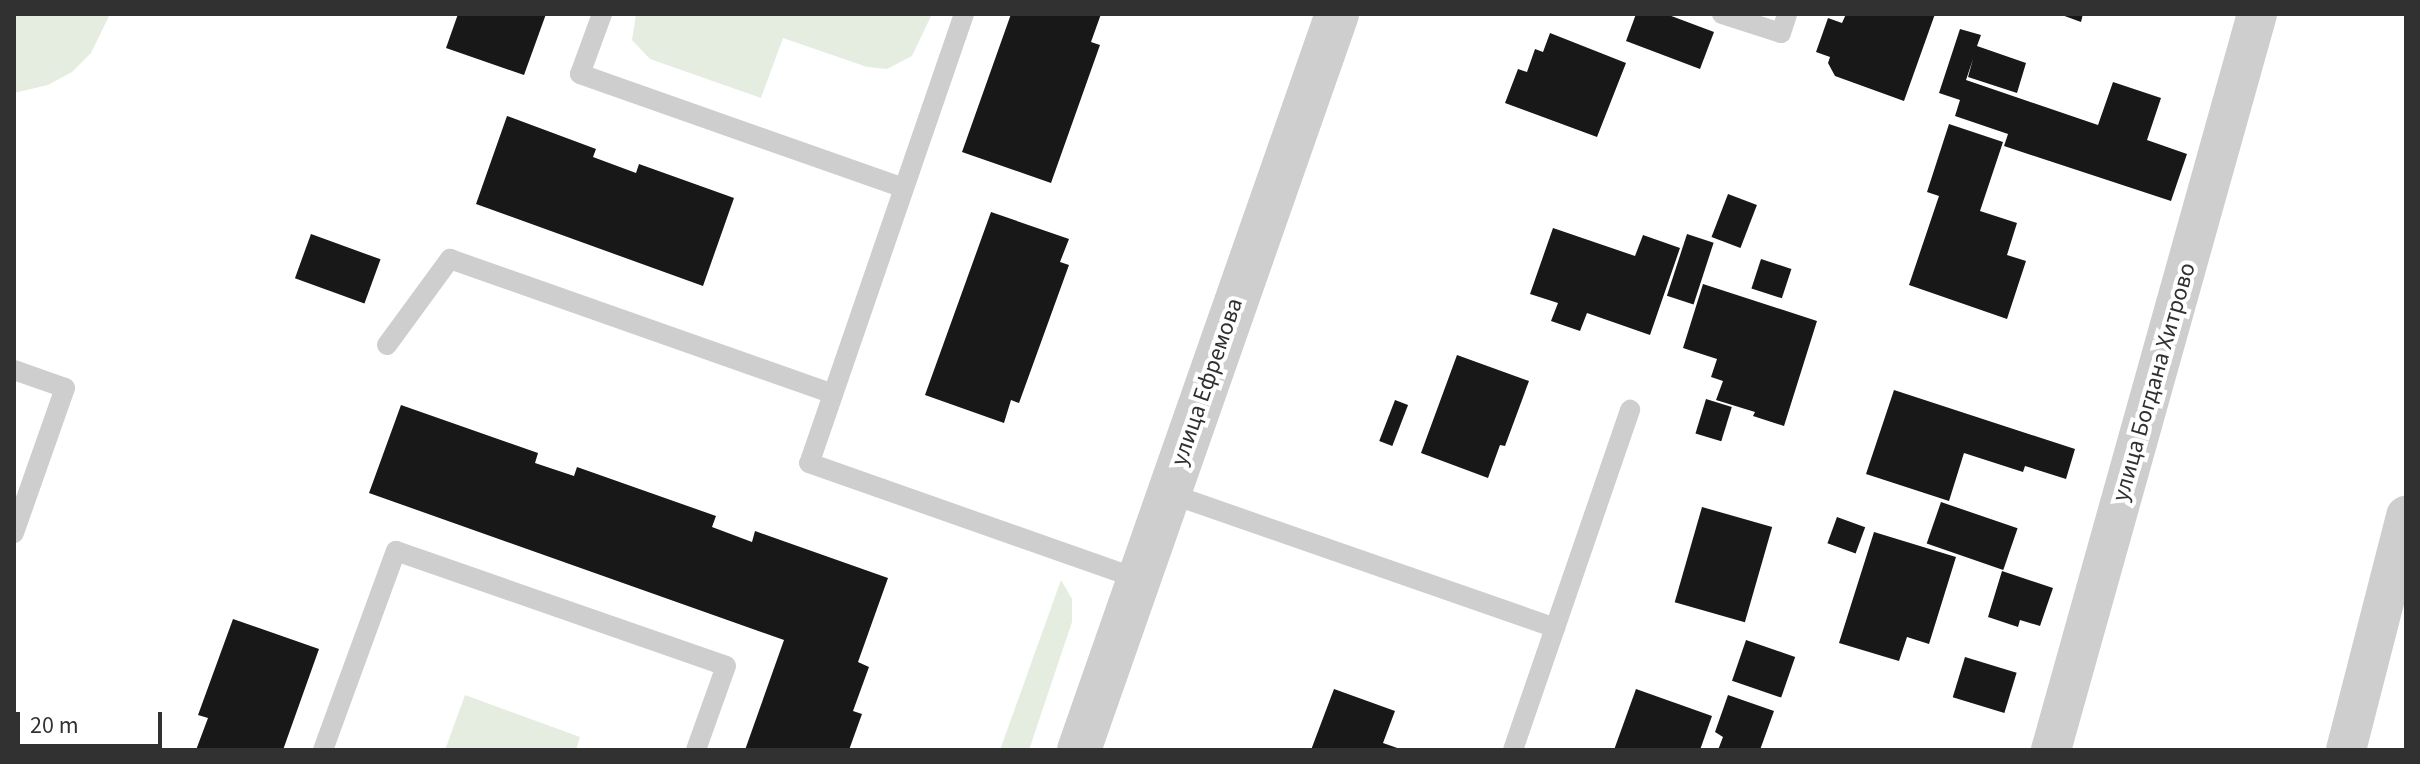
<!DOCTYPE html>
<html>
<head>
<meta charset="utf-8">
<style>
	body { margin:0 }
	#map { position:relative; width:2420px; height:764px; overflow:hidden; background:#fff; font-family:"Source Sans 3",sans-serif }
	div>[style] { position:absolute }
	[style*='--x'] { left:calc(var(--x)*1px); top:calc(var(--y)*1px); width:calc(var(--w)*1px); rotate:calc(var(--a)*1deg) }
	.green>* { inset:0; background:#e5ede0 }
	.building>* { inset:0; background:#181818; transform-origin:0 0 }
	.service>* { height:20px; margin:-10px; padding:0 10px; transform-origin:10px; border-radius:10px; background:#cecece }
	.minor>* { height:40px; margin:-20px; padding:0 20px; transform-origin:20px; border-radius:20px; background:#cecece }
	.tertiary>* { height:44px; margin:-22px; padding:0 22px; transform-origin:22px; border-radius:22px; background:#cecece }
	span { translate:-50% -50%; white-space:nowrap; text-align:center; line-height:1.15; -webkit-text-stroke:8px #fff; paint-order:stroke }
	.street-label { font-size:24px; color:#313131 }
	.frame { position:absolute; inset:0; border:16px solid #313131; pointer-events:none }
	.scale { position:absolute; left:16px; top:712px; width:146px; height:36px; box-sizing:border-box; border:4px solid #313131; border-top:0; padding-left:10px; font-size:24px; line-height:28px; white-space:nowrap; color:#313131; -webkit-text-stroke:6px #fff; paint-order:stroke }
</style>
</head>
<body>
<div id="map">
	<div class="green">
		<i style="clip-path:polygon(14px 14px,110px 14px,91px 53px,72px 72px,48px 85px,14px 93px)"></i>
		<i style="clip-path:polygon(636px 14px,932px 14px,912px 56px,887px 69px,867px 67px,783px 38px,761px 98px,650px 59px,632px 40px)"></i>
		<i style="clip-path:polygon(1061px 580px,1072px 599px,1072px 622px,1029px 750px,1000px 750px)"></i>
		<i style="clip-path:polygon(465px 695px,580px 737px,576px 750px,445px 750px)"></i>
	</div>
	<div class="building">
		<i style="clip-path:polygon(458px 14px,546px 14px,524px 75px,446px 48px)"></i>
		<i style="clip-path:polygon(1011px 14px,1101px 14px,1091px 42px,1100px 45px,1051px 183px,962px 152px)"></i>
		<i style="clip-path:polygon(1636px 14px,1666px 14px,1714px 32px,1700px 69px,1626px 41px)"></i>
		<i style="clip-path:polygon(1846px 14px,1935px 14px,1904px 101px,1835px 76px,1828px 63px,1830px 57px,1816px 52px,1828px 18px,1842px 23px)"></i>
		<i style="clip-path:polygon(2059px 14px,2083px 14px,2081px 22px)"></i>
		<i style="clip-path:polygon(1960px 29px,1981px 35px,1977px 46px,2026px 63px,2017px 93px,1968px 77px,1973px 59px,1966px 80px,2098px 125px,2113px 82px,2161px 98px,2147px 140px,2187px 154px,2171px 201px,2004px 146px,2008px 134px,1955px 116px,1960px 100px,1939px 93px)"></i>
		<i style="clip-path:polygon(1550px 33px,1626px 63px,1597px 137px,1505px 103px,1518px 69px,1527px 72px,1535px 49px,1543px 52px)"></i>
		<i style="clip-path:polygon(507px 116px,596px 149px,593px 157px,636px 173px,639px 164px,734px 198px,703px 286px,476px 204px)"></i>
		<i style="clip-path:polygon(1949px 124px,2003px 142px,1980px 211px,2017px 223px,2007px 255px,2026px 261px,2007px 319px,1909px 285px,1939px 196px,1927px 192px)"></i>
		<i style="left:1728px;top:194px;width:31px;height:46px;rotate:21deg"></i>
		<i style="clip-path:polygon(991px 212px,1069px 239px,1060px 262px,1069px 265px,1019px 403px,1011px 400px,1004px 423px,925px 395px)"></i>
		<i style="clip-path:polygon(1553px 228px,1635px 256px,1643px 235px,1680px 248px,1650px 335px,1587px 313px,1580px 331px,1551px 321px,1558px 303px,1530px 294px)"></i>
		<i style="left:311px;top:234px;width:74px;height:47px;rotate:20deg"></i>
		<i style="left:1687px;top:234px;width:28px;height:65px;rotate:18deg"></i>
		<i style="left:1761px;top:259px;width:32px;height:31px;rotate:18deg"></i>
		<i style="clip-path:polygon(1703px 284px,1817px 321px,1784px 426px,1753px 416px,1755px 412px,1716px 400px,1723px 381px,1711px 377px,1717px 359px,1683px 348px)"></i>
		<i style="clip-path:polygon(1457px 355px,1529px 381px,1505px 446px,1500px 445px,1488px 478px,1421px 453px)"></i>
		<i style="clip-path:polygon(1894px 390px,2075px 449px,2066px 479px,2025px 466px,2023px 472px,1964px 453px,1949px 501px,1866px 474px)"></i>
		<i style="left:1706px;top:399px;width:27px;height:36px;rotate:17deg"></i>
		<i style="left:1395px;top:400px;width:14px;height:44px;rotate:21deg"></i>
		<i style="clip-path:polygon(401px 405px,538px 453px,535px 463px,574px 476px,577px 467px,716px 516px,712px 527px,752px 542px,755px 531px,888px 578px,858px 662px,869px 667px,853px 711px,862px 714px,849px 750px,745px 750px,784px 640px,369px 493px)"></i>
		<i style="left:1941px;top:502px;width:81px;height:44px;rotate:19deg"></i>
		<i style="left:1702px;top:507px;width:73px;height:99px;rotate:16deg"></i>
		<i style="left:1837px;top:517px;width:30px;height:28px;rotate:20deg"></i>
		<i style="clip-path:polygon(1874px 532px,1956px 557px,1929px 644px,1907px 637px,1899px 661px,1839px 643px)"></i>
		<i style="clip-path:polygon(2002px 571px,2053px 588px,2040px 626px,2020px 620px,2018px 627px,1988px 617px)"></i>
		<i style="clip-path:polygon(233px 619px,319px 649px,283px 750px,196px 750px,208px 718px,198px 715px)"></i>
		<i style="left:1746px;top:640px;width:52px;height:43px;rotate:19deg"></i>
		<i style="left:1965px;top:657px;width:54px;height:42px;rotate:17deg"></i>
		<i style="clip-path:polygon(1334px 689px,1395px 711px,1383px 743px,1403px 750px,1311px 750px)"></i>
		<i style="clip-path:polygon(1636px 689px,1712px 716px,1700px 750px,1614px 750px)"></i>
		<i style="clip-path:polygon(1728px 695px,1774px 711px,1760px 750px,1718px 750px,1723px 737px,1715px 732px)"></i>
	</div>
	<div class="service">
		<i style="--x:602;--y:14;--w:64;--a:110.1"></i>
		<i style="--x:580;--y:74;--w:343;--a:19.4"></i>
		<i style="--x:964;--y:14;--w:475;--a:109"></i>
		<i style="--x:809;--y:463;--w:349;--a:19.4"></i>
		<i style="--x:1722;--y:14;--w:62;--a:17.9"></i>
		<i style="--x:1781;--y:33;--w:20;--a:-72"></i>
		<i style="--x:387;--y:345;--w:107;--a:-53.8"></i>
		<i style="--x:450;--y:259;--w:406;--a:19.4"></i>
		<i style="--x:14;--y:370;--w:54;--a:19.4"></i>
		<i style="--x:65;--y:388;--w:154;--a:109.4"></i>
		<i style="--x:1168;--y:493;--w:410;--a:19.2"></i>
		<i style="--x:323;--y:750;--w:212;--a:-69.9"></i>
		<i style="--x:396;--y:551;--w:349;--a:19.2"></i>
		<i style="--x:726;--y:666;--w:89;--a:109.7"></i>
		<i style="--x:1513;--y:750;--w:360;--a:-71"></i>
	</div>
	<div class="minor">
		<i style="--x:2051;--y:750;--w:764;--a:-74.36"></i>
		<i style="--x:2346;--y:750;--w:242;--a:-75.6"></i>
	</div>
	<div class="tertiary">
		<i style="--x:1079;--y:750;--w:780;--a:-70.68"></i>
	</div>
	<div class="street-label">
		<span style="left:1207px;top:382px;rotate:-71deg">улица Ефремова</span>
		<span style="left:2154px;top:382px;rotate:-74deg">улица Богдана Хитрово</span>
	</div>
	<div class="frame"></div>
	<div class="scale">20 m</div>
</div>
</body>
</html>
